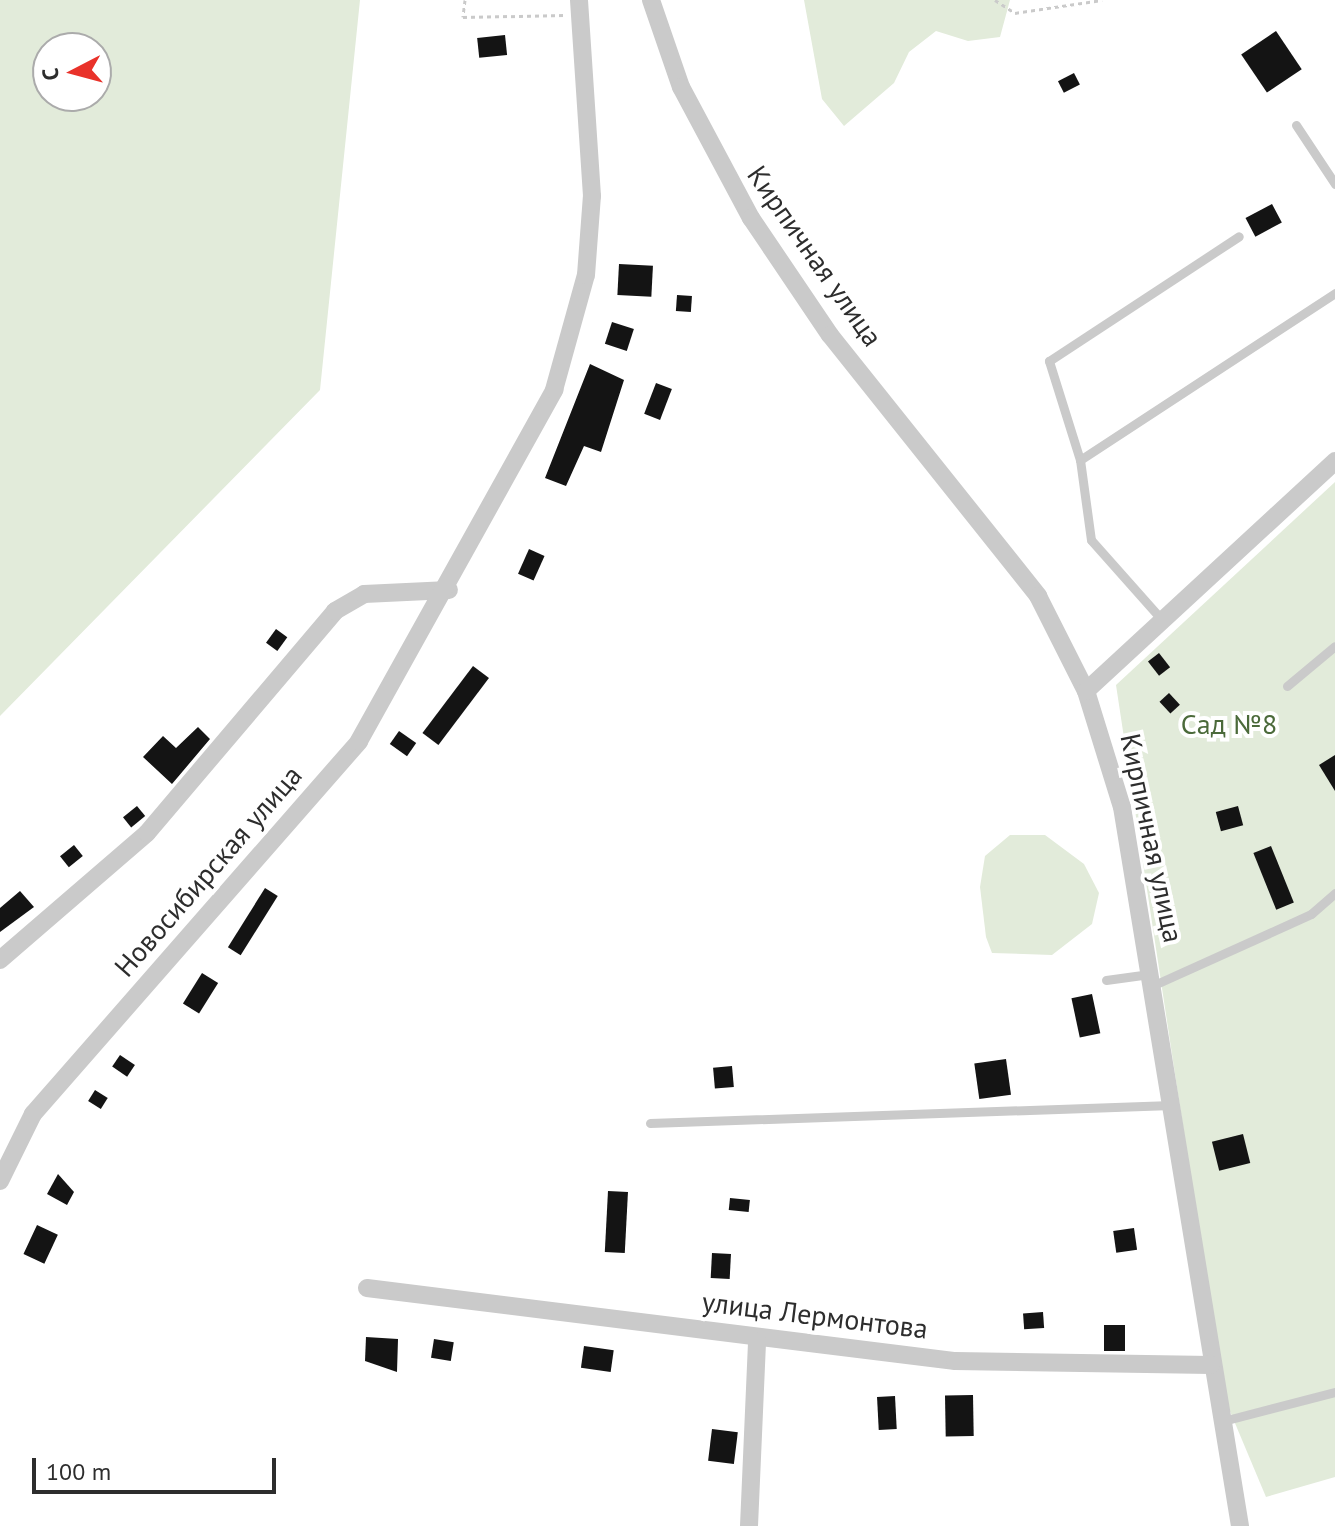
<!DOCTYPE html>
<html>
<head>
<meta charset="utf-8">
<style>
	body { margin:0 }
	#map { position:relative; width:1335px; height:1526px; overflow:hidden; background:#fff; font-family:"PT Sans",sans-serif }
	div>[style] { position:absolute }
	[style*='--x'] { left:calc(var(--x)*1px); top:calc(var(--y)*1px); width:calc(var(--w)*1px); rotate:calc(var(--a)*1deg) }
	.green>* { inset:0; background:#e2ebda }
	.building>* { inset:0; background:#141414; transform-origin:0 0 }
	.path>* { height:3px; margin-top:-1.5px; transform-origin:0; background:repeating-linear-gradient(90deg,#cacaca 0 4px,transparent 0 8px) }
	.service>* { height:9px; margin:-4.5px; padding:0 4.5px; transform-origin:4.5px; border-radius:4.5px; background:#cacaca }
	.minor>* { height:18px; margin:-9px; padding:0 9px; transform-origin:9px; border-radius:9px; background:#cacaca }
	span { translate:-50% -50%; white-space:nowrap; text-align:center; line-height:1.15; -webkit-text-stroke:8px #fff; paint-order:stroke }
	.street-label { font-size:28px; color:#2d2d2d }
	.park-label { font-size:28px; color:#4b6a3a }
	.north { position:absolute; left:32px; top:32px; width:80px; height:80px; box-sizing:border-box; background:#fff; border:2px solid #ababab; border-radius:50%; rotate:264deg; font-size:22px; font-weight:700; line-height:32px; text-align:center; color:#2d2d2d }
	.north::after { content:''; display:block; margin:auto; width:28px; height:36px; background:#e9322a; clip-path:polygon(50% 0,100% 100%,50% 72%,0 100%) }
	.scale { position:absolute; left:32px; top:1458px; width:244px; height:36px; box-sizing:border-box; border:4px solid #2d2d2d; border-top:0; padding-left:10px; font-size:24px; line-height:28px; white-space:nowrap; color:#2d2d2d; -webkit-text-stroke:6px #fff; paint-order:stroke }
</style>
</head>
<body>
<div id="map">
	<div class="green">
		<i style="clip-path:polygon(evenodd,0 0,360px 0,320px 390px,0 716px,0 0,48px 48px,96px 48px,96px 96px,48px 96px,48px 48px)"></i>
		<i style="clip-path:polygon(804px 0,1010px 0,1000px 37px,968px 41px,936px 31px,909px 52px,894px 83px,844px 126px,822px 99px)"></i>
		<i style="clip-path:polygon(1335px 482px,1335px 1477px,1266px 1497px,1224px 1397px,1116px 685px)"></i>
		<i style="clip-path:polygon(1010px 835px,1045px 835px,1084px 864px,1099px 893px,1092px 924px,1052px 955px,992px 953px,986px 937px,980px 887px,985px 856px)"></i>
	</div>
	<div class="building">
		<i style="left:1276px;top:31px;width:46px;height:42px;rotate:56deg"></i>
		<i style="left:505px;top:35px;width:20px;height:28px;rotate:84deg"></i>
		<i style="left:1074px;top:73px;width:13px;height:18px;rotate:63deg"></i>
		<i style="left:1272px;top:204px;width:21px;height:30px;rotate:62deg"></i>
		<i style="left:619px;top:264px;width:34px;height:31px;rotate:3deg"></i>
		<i style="left:677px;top:295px;width:15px;height:16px;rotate:4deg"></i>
		<i style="left:612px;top:322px;width:23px;height:23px;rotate:18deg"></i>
		<i style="clip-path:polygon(590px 364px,624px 380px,601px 452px,584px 446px,566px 486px,545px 478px)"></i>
		<i style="left:656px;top:383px;width:17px;height:33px;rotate:21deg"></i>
		<i style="left:529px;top:549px;width:17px;height:27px;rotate:24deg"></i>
		<i style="left:276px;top:629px;width:14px;height:17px;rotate:36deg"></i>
		<i style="left:1159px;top:653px;width:18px;height:14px;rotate:52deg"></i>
		<i style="left:473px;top:666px;width:20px;height:84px;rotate:37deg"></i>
		<i style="left:1169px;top:693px;width:16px;height:13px;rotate:47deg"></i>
		<i style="clip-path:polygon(198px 727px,210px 739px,172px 784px,143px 757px,163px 736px,176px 748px)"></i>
		<i style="left:399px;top:731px;width:21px;height:16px;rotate:35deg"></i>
		<i style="clip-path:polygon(1335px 755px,1335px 791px,1319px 765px)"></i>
		<i style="left:137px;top:806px;width:13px;height:18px;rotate:51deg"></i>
		<i style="left:1238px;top:806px;width:20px;height:23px;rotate:75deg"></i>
		<i style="left:74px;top:845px;width:14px;height:18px;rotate:51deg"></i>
		<i style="left:1271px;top:846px;width:61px;height:19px;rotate:68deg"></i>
		<i style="left:265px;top:888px;width:15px;height:70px;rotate:32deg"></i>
		<i style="clip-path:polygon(20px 891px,34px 907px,0 932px,0 908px)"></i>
		<i style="left:202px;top:973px;width:19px;height:36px;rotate:32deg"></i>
		<i style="left:1092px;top:994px;width:40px;height:21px;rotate:78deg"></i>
		<i style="left:120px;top:1055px;width:18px;height:14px;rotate:34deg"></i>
		<i style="left:1006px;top:1059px;width:36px;height:32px;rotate:82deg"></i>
		<i style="left:732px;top:1066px;width:21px;height:19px;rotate:85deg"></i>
		<i style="left:95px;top:1090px;width:15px;height:13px;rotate:32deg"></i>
		<i style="left:1243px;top:1134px;width:30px;height:32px;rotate:76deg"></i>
		<i style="clip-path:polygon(58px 1174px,74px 1192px,67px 1205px,47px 1194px)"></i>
		<i style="left:608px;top:1191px;width:20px;height:61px;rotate:3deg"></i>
		<i style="left:730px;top:1198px;width:20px;height:12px;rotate:6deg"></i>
		<i style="left:37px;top:1225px;width:23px;height:32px;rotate:25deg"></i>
		<i style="left:1134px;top:1228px;width:22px;height:21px;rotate:82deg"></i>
		<i style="left:712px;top:1253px;width:19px;height:25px;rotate:3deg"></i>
		<i style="left:1043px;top:1312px;width:16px;height:20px;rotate:86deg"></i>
		<i style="left:1104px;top:1325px;width:21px;height:26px"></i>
		<i style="clip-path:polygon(366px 1337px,398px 1339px,397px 1372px,365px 1361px)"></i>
		<i style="left:434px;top:1339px;width:20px;height:19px;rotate:9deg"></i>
		<i style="left:584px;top:1346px;width:30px;height:22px;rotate:8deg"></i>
		<i style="left:973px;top:1395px;width:41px;height:28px;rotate:89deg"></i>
		<i style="left:895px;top:1396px;width:33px;height:18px;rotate:87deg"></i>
		<i style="left:712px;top:1429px;width:26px;height:32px;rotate:7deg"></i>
	</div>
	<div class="path">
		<i style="--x:465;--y:0;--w:17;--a:97"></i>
		<i style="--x:463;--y:17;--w:101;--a:-1.1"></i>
		<i style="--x:995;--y:0;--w:24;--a:33"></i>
		<i style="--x:1015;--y:13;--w:88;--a:-8.5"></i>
	</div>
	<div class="service">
		<i style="--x:1296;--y:125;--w:71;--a:56.5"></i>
		<i style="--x:1080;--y:460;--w:104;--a:-107.4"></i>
		<i style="--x:1049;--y:361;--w:227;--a:-33.3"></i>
		<i style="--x:1163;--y:621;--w:108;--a:-131.6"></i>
		<i style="--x:1091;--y:540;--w:81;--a:-97.8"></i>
		<i style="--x:1080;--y:460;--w:305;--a:-33.2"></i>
		<i style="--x:1287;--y:686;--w:62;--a:-39.8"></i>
		<i style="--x:1106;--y:980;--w:44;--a:-7.8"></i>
		<i style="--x:1154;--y:985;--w:172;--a:-24.3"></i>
		<i style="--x:1311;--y:914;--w:32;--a:-41"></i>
		<i style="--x:650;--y:1123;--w:522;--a:-1.97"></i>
		<i style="--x:1223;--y:1421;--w:116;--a:-14.5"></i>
	</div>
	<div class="minor">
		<i style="--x:651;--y:0;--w:92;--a:71"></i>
		<i style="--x:681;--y:87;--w:149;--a:61.9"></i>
		<i style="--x:751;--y:218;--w:141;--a:56"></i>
		<i style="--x:830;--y:335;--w:334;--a:51.4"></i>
		<i style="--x:1038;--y:596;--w:106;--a:63.2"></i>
		<i style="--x:1086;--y:691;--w:121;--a:72.8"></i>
		<i style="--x:1122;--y:807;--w:729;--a:80.68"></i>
		<i style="--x:1086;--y:691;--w:339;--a:-42.7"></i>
		<i style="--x:0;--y:960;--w:194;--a:-40.8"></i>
		<i style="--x:147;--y:833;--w:291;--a:-49.7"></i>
		<i style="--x:335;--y:611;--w:34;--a:-30"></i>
		<i style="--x:364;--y:594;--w:85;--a:-2.7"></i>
		<i style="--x:0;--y:1181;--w:75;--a:-63.8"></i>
		<i style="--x:33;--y:1114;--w:495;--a:-48.8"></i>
		<i style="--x:359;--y:741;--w:402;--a:-60.9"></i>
		<i style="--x:554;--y:390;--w:119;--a:-74.5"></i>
		<i style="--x:586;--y:275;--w:79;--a:-85.7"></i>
		<i style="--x:592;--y:196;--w:196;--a:-93.8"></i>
		<i style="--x:367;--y:1288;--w:593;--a:7.08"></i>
		<i style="--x:955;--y:1361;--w:256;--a:0.9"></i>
		<i style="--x:749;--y:1526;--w:185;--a:-87.5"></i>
	</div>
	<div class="street-label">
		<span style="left:815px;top:256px;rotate:55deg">Кирпичная улица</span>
		<span style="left:1152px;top:838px;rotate:78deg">Кирпичная улица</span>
		<span style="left:208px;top:871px;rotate:-49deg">Новосибирская улица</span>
		<span style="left:815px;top:1315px;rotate:7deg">улица Лермонтова</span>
	</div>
	<div class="park-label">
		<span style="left:1229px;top:724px">Сад №8</span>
	</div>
	<div class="north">С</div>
	<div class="scale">100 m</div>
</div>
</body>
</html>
